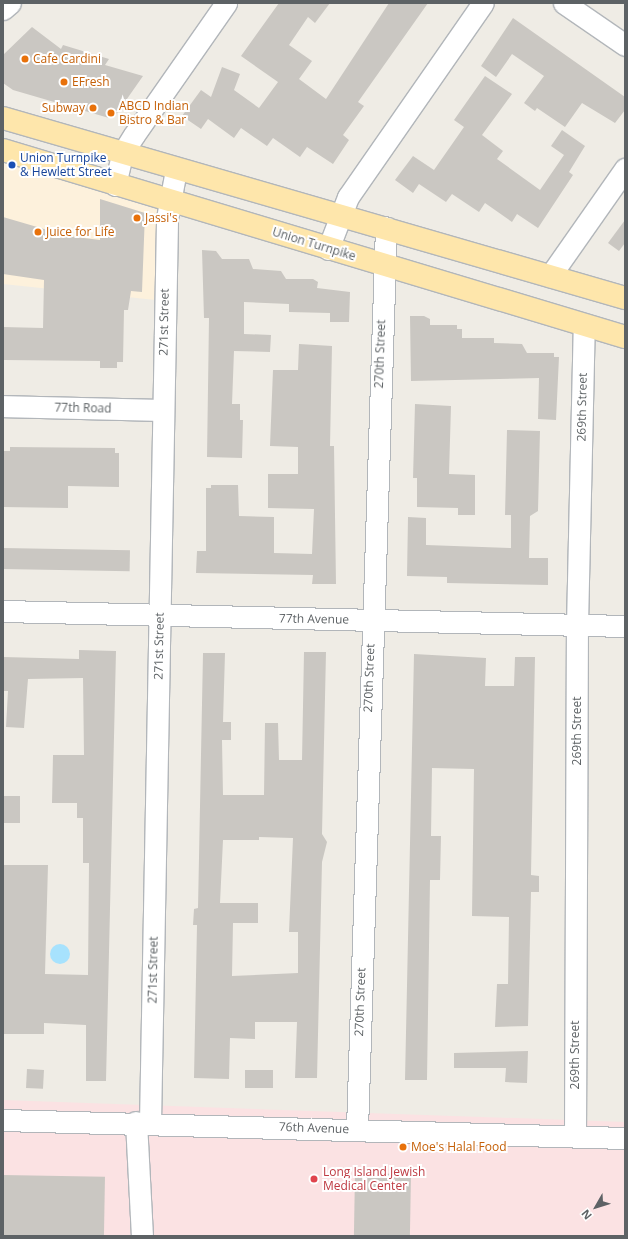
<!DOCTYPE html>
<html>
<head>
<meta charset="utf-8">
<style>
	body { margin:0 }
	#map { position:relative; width:628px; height:1239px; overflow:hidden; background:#efece5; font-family:"Open Sans",sans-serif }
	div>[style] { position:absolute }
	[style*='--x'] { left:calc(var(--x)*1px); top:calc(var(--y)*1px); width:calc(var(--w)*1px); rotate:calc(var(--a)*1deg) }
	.commercial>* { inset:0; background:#fdf1dc }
	.medical>* { inset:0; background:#fbe2e3 }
	.water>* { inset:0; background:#a7e2fd }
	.round { border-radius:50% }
	.building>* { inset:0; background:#cac7c2; transform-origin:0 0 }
	.roads { filter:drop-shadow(1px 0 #b2b6ba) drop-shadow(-1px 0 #b2b6ba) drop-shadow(0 1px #b2b6ba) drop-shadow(0 -1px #b2b6ba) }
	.minor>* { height:21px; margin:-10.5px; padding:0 10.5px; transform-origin:10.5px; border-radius:10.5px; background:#fff }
	.major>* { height:22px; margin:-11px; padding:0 11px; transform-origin:11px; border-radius:11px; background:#fee6ab }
	.dots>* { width:11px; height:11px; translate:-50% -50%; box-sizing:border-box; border:2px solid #fff; border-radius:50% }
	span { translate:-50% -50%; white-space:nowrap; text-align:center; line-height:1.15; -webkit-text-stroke:4px #fff; paint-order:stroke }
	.food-label { font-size:12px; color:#c56008 }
	.left { translate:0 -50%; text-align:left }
	.right { translate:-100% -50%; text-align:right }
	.transit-label { font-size:12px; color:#164399 }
	.street-label { font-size:12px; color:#5d6265 }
	.health-label { font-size:12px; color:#be3a42 }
	.frame { position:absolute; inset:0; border:4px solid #5d6265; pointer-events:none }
	.north { position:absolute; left:576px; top:1187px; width:40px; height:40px; -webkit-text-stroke:3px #fff; paint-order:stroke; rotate:231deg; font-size:11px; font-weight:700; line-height:16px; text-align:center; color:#5d6265 }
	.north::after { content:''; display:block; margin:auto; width:14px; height:18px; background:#5d6265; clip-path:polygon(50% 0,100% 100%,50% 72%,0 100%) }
</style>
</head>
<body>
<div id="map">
	<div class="commercial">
		<i style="clip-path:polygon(3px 150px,168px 201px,165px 301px,3px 284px)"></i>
	</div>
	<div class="medical">
		<i style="clip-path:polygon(3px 1100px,625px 1122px,625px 1236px,3px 1236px)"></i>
	</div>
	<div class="water">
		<i class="round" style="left:50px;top:944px;width:20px;height:20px"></i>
	</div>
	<div class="building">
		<i style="clip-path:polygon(279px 3px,330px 3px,315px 23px,308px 17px,289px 45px,312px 61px,299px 79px,326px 99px,389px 3px,428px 3px,358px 102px,364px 106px,343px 135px,349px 140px,333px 164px,307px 147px,300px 157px,273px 138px,267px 146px,241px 128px,234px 138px,208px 119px,201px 129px,182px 116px,201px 90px,211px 97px,222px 67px,240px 74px,234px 90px,259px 108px,278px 82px,241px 56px)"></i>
		<i style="clip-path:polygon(513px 18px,625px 97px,625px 110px,615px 123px,582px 103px,565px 127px,537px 108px,535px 111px,524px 103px,544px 76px,512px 54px,496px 77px,481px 66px)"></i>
		<i style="clip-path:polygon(32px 27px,61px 49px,63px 45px,109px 59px,105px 65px,143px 76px,115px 116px,109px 118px,13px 90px,3px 83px,3px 55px)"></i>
		<i style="clip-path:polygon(485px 76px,512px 94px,482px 135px,503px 151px,497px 159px,540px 190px,564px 155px,551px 146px,562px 130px,585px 146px,569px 172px,573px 175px,538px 228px,517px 214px,512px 222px,485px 203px,479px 212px,452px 194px,446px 202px,419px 184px,413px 193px,395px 180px,413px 156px,434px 170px,464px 127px,454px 120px)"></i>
		<i style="clip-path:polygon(100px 199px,145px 213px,142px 292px,131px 291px,128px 310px,124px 310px,123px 362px,117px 362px,117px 368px,100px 368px,100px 361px,4px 360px,3px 327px,43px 328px,44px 280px,3px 274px,3px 217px,68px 236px,100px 240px)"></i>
		<i style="clip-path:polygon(625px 220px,625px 243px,619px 251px,608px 243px)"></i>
		<i style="clip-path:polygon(202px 250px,216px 251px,222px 259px,249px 259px,253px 269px,281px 271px,286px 279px,313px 279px,318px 282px,317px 288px,350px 292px,349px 322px,330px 322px,330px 313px,289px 312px,289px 304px,244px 302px,244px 334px,271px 335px,270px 352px,234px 351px,232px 404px,240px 404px,240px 420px,243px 420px,242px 458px,207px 457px,209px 318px,204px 318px)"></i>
		<i style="clip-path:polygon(410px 316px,424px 316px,430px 319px,430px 325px,457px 325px,457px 329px,462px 329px,462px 338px,494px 338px,494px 343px,522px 344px,527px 353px,554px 353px,554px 357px,559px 357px,556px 420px,538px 419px,539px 378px,411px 381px)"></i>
		<i style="clip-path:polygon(299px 344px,332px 346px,330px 446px,334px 446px,336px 584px,312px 584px,313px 575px,196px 573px,197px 551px,206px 551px,206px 488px,211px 488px,211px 485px,238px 485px,239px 516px,274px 517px,274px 553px,312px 554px,314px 509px,268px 508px,268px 474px,298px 474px,298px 447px,270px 446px,273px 370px,298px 370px)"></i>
		<i style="clip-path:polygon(415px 404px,451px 406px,449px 474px,475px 475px,475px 515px,458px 515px,458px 508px,417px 507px,417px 478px,413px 478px)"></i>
		<i style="clip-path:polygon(507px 430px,540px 431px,538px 511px,530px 516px,529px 558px,548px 558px,548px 585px,447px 583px,447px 577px,407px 576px,408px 517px,426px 518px,426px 545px,511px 548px,511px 515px,505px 515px)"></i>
		<i style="clip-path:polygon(10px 447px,115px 448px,115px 453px,119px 453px,119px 487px,68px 486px,68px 508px,3px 507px,3px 451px,10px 451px)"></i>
		<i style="left:3px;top:548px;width:127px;height:21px;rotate:1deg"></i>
		<i style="clip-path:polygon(79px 650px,116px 651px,106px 1081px,86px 1081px,86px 1025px,44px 1023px,44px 1034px,3px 1034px,3px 865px,48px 865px,45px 974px,88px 975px,89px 863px,83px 863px,83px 818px,77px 818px,77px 803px,52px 803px,53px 755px,84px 755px,83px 678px,28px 679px,24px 728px,6px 727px,8px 691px,3px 691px,3px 657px,79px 659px)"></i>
		<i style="clip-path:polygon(evenodd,304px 652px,326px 652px,322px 834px,327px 842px,322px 862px,317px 1078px,295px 1078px,297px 1022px,255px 1022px,255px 1039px,230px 1038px,229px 1079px,194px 1078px,197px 925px,193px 925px,194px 909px,198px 908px,203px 653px,225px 653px,223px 722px,231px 722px,231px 740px,222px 740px,223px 795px,264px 795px,265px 723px,278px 723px,279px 760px,302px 760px,304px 652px,259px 837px,293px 838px,289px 932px,298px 932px,298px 973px,232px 976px,233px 923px,258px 923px,258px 903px,220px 903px,223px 840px,259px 840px,259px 837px)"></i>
		<i style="clip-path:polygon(414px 654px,486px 658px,485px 686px,514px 686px,515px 657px,535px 657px,531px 875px,539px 876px,539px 892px,531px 892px,528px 1026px,495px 1027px,497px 984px,508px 984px,509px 917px,472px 916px,474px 769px,432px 768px,431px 836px,441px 836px,440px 880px,430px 880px,427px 1080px,405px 1080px)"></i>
		<i style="left:3px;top:796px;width:17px;height:27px"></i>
		<i style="clip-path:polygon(528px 1051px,527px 1083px,505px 1082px,506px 1068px,454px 1068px,454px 1053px)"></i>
		<i style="left:27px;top:1069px;width:17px;height:19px;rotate:3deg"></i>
		<i style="left:273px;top:1070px;width:18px;height:28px;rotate:90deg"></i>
		<i style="left:355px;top:1173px;width:56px;height:63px;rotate:1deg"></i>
		<i style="left:3px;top:1175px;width:102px;height:61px;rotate:1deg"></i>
	</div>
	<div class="roads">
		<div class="minor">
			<i style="--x:564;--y:3;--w:74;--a:34.5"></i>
			<i style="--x:3;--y:9;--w:9;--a:-41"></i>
			<i style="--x:115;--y:185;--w:32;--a:-77"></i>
			<i style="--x:122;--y:154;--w:22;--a:-58"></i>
			<i style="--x:134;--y:135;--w:161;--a:-55.1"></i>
			<i style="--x:328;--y:249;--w:56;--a:-69"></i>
			<i style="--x:348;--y:197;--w:236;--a:-55.2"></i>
			<i style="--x:550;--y:276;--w:131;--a:-55"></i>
			<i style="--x:3;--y:406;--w:159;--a:1.4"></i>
			<i style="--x:3;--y:611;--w:622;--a:1.38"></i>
			<i style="--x:3;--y:1120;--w:622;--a:1.66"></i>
			<i style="--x:136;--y:1122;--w:114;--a:87"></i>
			<i style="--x:150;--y:1123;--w:905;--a:-88.92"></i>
			<i style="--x:167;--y:218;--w:49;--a:-79.4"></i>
			<i style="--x:357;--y:1129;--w:902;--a:-88.16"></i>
			<i style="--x:575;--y:1136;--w:511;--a:-89.78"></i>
			<i style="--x:577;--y:625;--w:300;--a:-88.7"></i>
		</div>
		<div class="major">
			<i style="--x:3;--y:118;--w:648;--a:16.14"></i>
			<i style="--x:3;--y:150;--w:650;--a:16.73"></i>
		</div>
	</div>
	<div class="dots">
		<i style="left:25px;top:59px;background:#e8710a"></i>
		<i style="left:64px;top:82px;background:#e8710a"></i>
		<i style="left:93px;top:108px;background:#e8710a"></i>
		<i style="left:111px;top:113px;background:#e8710a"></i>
		<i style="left:12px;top:165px;background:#1a4fb4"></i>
		<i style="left:137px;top:218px;background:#e8710a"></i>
		<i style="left:38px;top:232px;background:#e8710a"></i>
		<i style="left:403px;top:1147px;background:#e8710a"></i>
		<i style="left:314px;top:1179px;background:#e0444e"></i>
	</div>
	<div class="food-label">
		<span class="left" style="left:33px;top:59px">Cafe Cardini</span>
		<span class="left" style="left:72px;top:82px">EFresh</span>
		<span class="left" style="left:119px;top:113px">ABCD Indian<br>Bistro &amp; Bar</span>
		<span class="right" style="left:85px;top:108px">Subway</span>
		<span class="left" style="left:145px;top:218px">Jassi's</span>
		<span class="left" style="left:46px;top:232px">Juice for Life</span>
		<span class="left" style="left:411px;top:1147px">Moe's Halal Food</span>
	</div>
	<div class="transit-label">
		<span class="left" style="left:20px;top:165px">Union Turnpike<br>&amp; Hewlett Street</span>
	</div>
	<div class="street-label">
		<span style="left:314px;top:244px;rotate:17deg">Union Turnpike</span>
		<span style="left:164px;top:322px;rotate:-89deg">271st Street</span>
		<span style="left:380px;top:354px;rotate:-88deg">270th Street</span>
		<span style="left:582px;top:407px;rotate:-89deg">269th Street</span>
		<span style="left:83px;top:408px;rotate:1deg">77th Road</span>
		<span style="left:314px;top:619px;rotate:1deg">77th Avenue</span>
		<span style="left:159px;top:646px;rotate:-89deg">271st Street</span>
		<span style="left:369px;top:678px;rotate:-88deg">270th Street</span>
		<span style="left:577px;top:731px;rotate:-90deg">269th Street</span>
		<span style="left:153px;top:970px;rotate:-89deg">271st Street</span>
		<span style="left:360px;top:1002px;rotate:-88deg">270th Street</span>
		<span style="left:575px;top:1055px;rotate:-90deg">269th Street</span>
		<span style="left:314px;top:1128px;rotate:2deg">76th Avenue</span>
	</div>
	<div class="health-label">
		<span class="left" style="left:323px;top:1179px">Long Island Jewish<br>Medical Center</span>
	</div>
	<div class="frame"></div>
	<div class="north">N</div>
</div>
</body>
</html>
